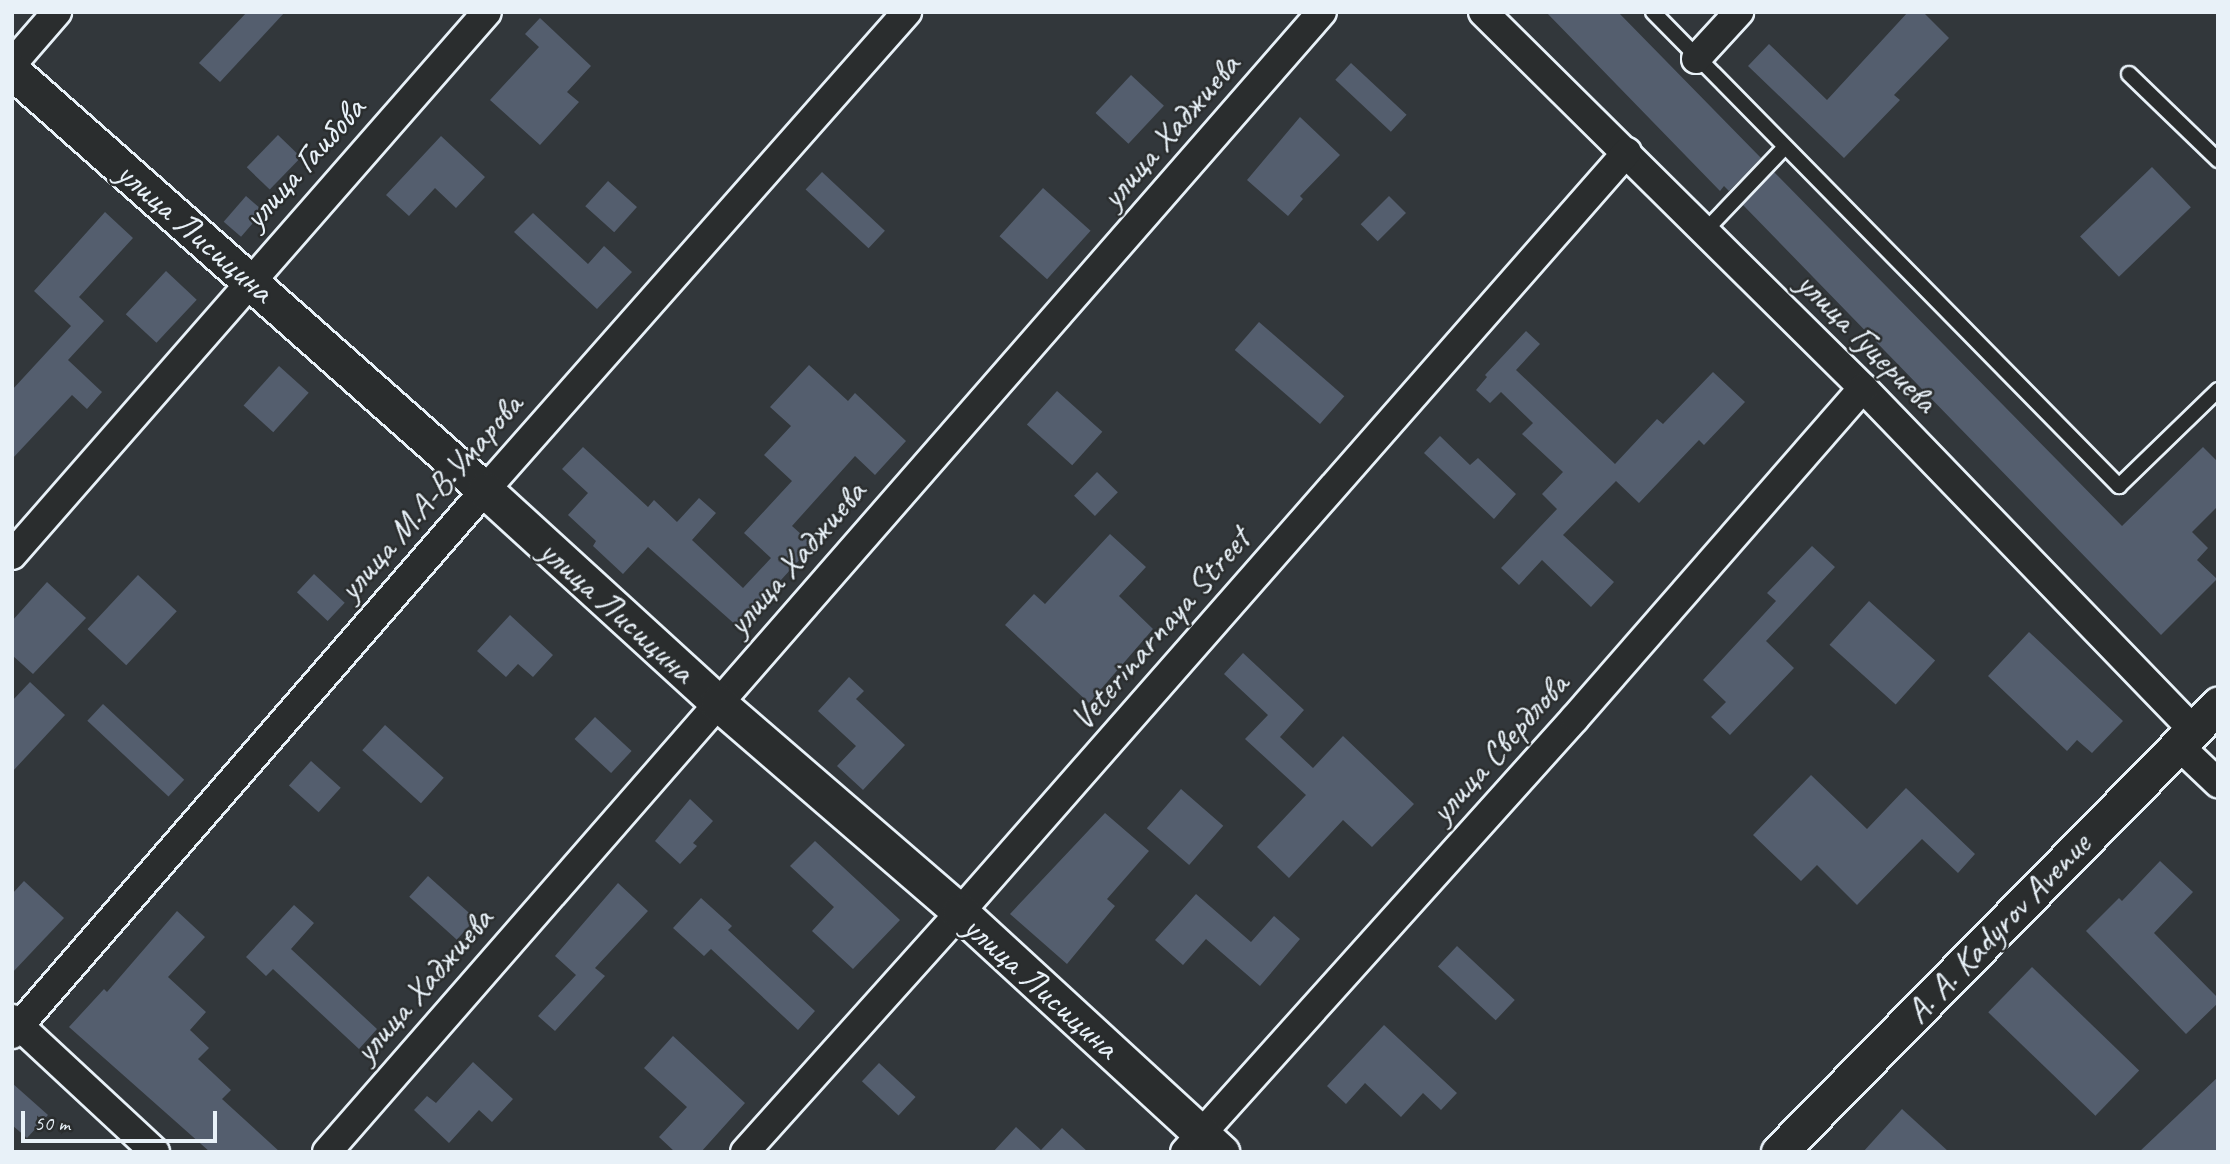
<!DOCTYPE html>
<html>
<head>
<meta charset="utf-8">
<style>
	body { margin:0 }
	#map { position:relative; width:2230px; height:1164px; overflow:hidden; background:#32373b; font-family:Caveat,sans-serif }
	div>[style] { position:absolute }
	[style*='--x'] { left:calc(var(--x)*1px); top:calc(var(--y)*1px); width:calc(var(--w)*1px); rotate:calc(var(--a)*1deg) }
	.building>* { inset:0; background:#545e6e; transform-origin:0 0 }
	.roads { filter:drop-shadow(2px 0 #e8f1f8) drop-shadow(-2px 0 #e8f1f8) drop-shadow(0 2px #e8f1f8) drop-shadow(0 -2px #e8f1f8) }
	.service>* { height:14px; margin:-7px; padding:0 7px; transform-origin:7px; border-radius:7px; background:#2a2d2e }
	.minor>* { height:28px; margin:-14px; padding:0 14px; transform-origin:14px; border-radius:14px; background:#2a2d2e }
	.tertiary>* { height:35px; margin:-17.5px; padding:0 17.5px; transform-origin:17.5px; border-radius:17.5px; background:#2a2d2e }
	span { translate:-50% -50%; white-space:nowrap; text-align:center; line-height:1.15; -webkit-text-stroke:5px #2a2d2e; paint-order:stroke }
	.street-label { font-size:35px; color:#e8f1f8 }
	.frame { position:absolute; inset:0; border:14px solid #e8f1f8; pointer-events:none }
	.scale { position:absolute; left:21px; top:1111px; width:196px; height:32px; box-sizing:border-box; border:4px solid #e8f1f8; border-top:0; padding-left:9px; font-size:21px; line-height:24px; white-space:nowrap; color:#e8f1f8; -webkit-text-stroke:5px #2a2d2e; paint-order:stroke }
</style>
</head>
<body>
<div id="map">
	<div class="building">
		<i style="clip-path:polygon(247px 12px,285px 12px,220px 82px,199px 63px)"></i>
		<i style="clip-path:polygon(1546px 12px,1618px 12px,1761px 158px,1729px 191px,1724px 186px,1720px 191px)"></i>
		<i style="clip-path:polygon(1908px 12px,1923px 12px,1949px 38px,1894px 95px,1900px 100px,1844px 158px,1748px 66px,1769px 44px,1827px 100px)"></i>
		<i style="clip-path:polygon(540px 18px,591px 66px,567px 92px,579px 102px,540px 145px,490px 100px,539px 47px,525px 34px)"></i>
		<i style="left:1351px;top:63px;width:76px;height:23px;rotate:43deg"></i>
		<i style="left:1131px;top:75px;width:45px;height:52px;rotate:43deg"></i>
		<i style="clip-path:polygon(1300px 117px,1340px 155px,1300px 196px,1303px 199px,1288px 216px,1247px 180px)"></i>
		<i style="left:278px;top:135px;width:32px;height:45px;rotate:44deg"></i>
		<i style="clip-path:polygon(441px 136px,485px 177px,456px 208px,435px 188px,409px 216px,386px 195px)"></i>
		<i style="left:2152px;top:167px;width:56px;height:100px;rotate:46deg"></i>
		<i style="left:822px;top:172px;width:86px;height:24px;rotate:43deg"></i>
		<i style="clip-path:polygon(1774px 172px,2122px 526px,2203px 447px,2218px 462px,2218px 506px,2192px 532px,2208px 548px,2197px 560px,2217px 579px,2161px 635px,1743px 205px)"></i>
		<i style="left:608px;top:181px;width:39px;height:34px;rotate:42deg"></i>
		<i style="left:1043px;top:188px;width:64px;height:65px;rotate:42deg"></i>
		<i style="left:246px;top:196px;width:23px;height:34px;rotate:41deg"></i>
		<i style="left:1389px;top:196px;width:24px;height:40px;rotate:45deg"></i>
		<i style="clip-path:polygon(105px 212px,133px 238px,79px 297px,104px 321px,68px 360px,102px 392px,87px 409px,72px 395px,12px 459px,12px 390px,71px 326px,34px 291px)"></i>
		<i style="clip-path:polygon(533px 213px,588px 264px,604px 246px,632px 272px,597px 309px,514px 232px)"></i>
		<i style="left:166px;top:271px;width:42px;height:59px;rotate:43deg"></i>
		<i style="left:1259px;top:322px;width:113px;height:37px;rotate:41deg"></i>
		<i style="clip-path:polygon(1526px 331px,1540px 344px,1516px 370px,1615px 464px,1657px 419px,1663px 424px,1713px 372px,1745px 402px,1704px 445px,1699px 440px,1639px 503px,1616px 481px,1563px 535px,1614px 582px,1591px 607px,1542px 560px,1519px 585px,1501px 568px,1557px 509px,1542px 494px,1563px 472px,1522px 434px,1533px 423px,1501px 392px,1490px 403px,1476px 390px,1487px 377px,1485px 375px)"></i>
		<i style="clip-path:polygon(809px 365px,848px 401px,855px 393px,906px 441px,875px 475px,855px 456px,792px 526px,813px 545px,738px 627px,648px 547px,623px 574px,593px 546px,596px 541px,568px 515px,588px 493px,562px 469px,583px 447px,648px 507px,654px 500px,677px 522px,699px 498px,716px 513px,692px 540px,743px 588px,771px 558px,744px 533px,792px 481px,764px 455px,791px 426px,770px 407px)"></i>
		<i style="left:279px;top:366px;width:40px;height:53px;rotate:42deg"></i>
		<i style="left:1057px;top:391px;width:61px;height:45px;rotate:42deg"></i>
		<i style="clip-path:polygon(1440px 436px,1470px 465px,1478px 458px,1516px 494px,1494px 519px,1424px 453px)"></i>
		<i style="left:1097px;top:472px;width:29px;height:33px;rotate:44deg"></i>
		<i style="clip-path:polygon(1110px 534px,1146px 567px,1119px 596px,1153px 629px,1089px 703px,1005px 625px,1034px 594px,1045px 604px)"></i>
		<i style="clip-path:polygon(1812px 546px,1835px 567px,1766px 641px,1794px 668px,1730px 735px,1711px 717px,1726px 702px,1703px 680px,1776px 601px,1767px 593px)"></i>
		<i style="left:314px;top:574px;width:42px;height:25px;rotate:43deg"></i>
		<i style="left:138px;top:575px;width:53px;height:74px;rotate:43deg"></i>
		<i style="clip-path:polygon(47px 582px,86px 618px,33px 674px,12px 655px,12px 621px)"></i>
		<i style="left:1869px;top:601px;width:89px;height:59px;rotate:42deg"></i>
		<i style="clip-path:polygon(510px 615px,553px 655px,533px 677px,518px 664px,506px 677px,477px 651px)"></i>
		<i style="clip-path:polygon(2029px 632px,2123px 721px,2092px 753px,2077px 740px,2067px 751px,1988px 676px)"></i>
		<i style="clip-path:polygon(1243px 653px,1304px 710px,1280px 737px,1313px 768px,1343px 736px,1414px 804px,1372px 847px,1343px 820px,1289px 878px,1257px 847px,1306px 795px,1245px 739px,1268px 715px,1224px 674px)"></i>
		<i style="clip-path:polygon(849px 677px,864px 691px,856px 699px,905px 745px,863px 790px,837px 766px,856px 746px,818px 711px)"></i>
		<i style="clip-path:polygon(30px 682px,65px 715px,12px 772px,12px 701px)"></i>
		<i style="left:103px;top:704px;width:111px;height:23px;rotate:43deg"></i>
		<i style="left:595px;top:717px;width:50px;height:30px;rotate:43deg"></i>
		<i style="left:385px;top:725px;width:79px;height:34px;rotate:42deg"></i>
		<i style="left:311px;top:761px;width:40px;height:33px;rotate:42deg"></i>
		<i style="clip-path:polygon(1811px 775px,1867px 829px,1906px 788px,1975px 854px,1958px 873px,1922px 839px,1857px 905px,1817px 865px,1801px 881px,1753px 835px)"></i>
		<i style="left:1181px;top:789px;width:56px;height:52px;rotate:41deg"></i>
		<i style="clip-path:polygon(690px 799px,713px 821px,693px 843px,697px 846px,680px 864px,655px 841px)"></i>
		<i style="clip-path:polygon(1105px 813px,1149px 851px,1107px 899px,1115px 906px,1067px 964px,1010px 914px)"></i>
		<i style="clip-path:polygon(815px 841px,900px 920px,853px 969px,812px 931px,834px 907px,790px 866px)"></i>
		<i style="clip-path:polygon(2160px 861px,2193px 892px,2154px 933px,2218px 998px,2218px 1003px,2186px 1034px,2086px 931px,2119px 898px,2122px 901px)"></i>
		<i style="left:428px;top:876px;width:64px;height:28px;rotate:42deg"></i>
		<i style="clip-path:polygon(24px 881px,64px 918px,12px 973px,12px 894px)"></i>
		<i style="clip-path:polygon(618px 883px,648px 911px,595px 968px,605px 976px,555px 1031px,538px 1016px,576px 975px,555px 956px)"></i>
		<i style="clip-path:polygon(1196px 894px,1251px 942px,1274px 916px,1300px 939px,1260px 986px,1206px 939px,1183px 965px,1155px 940px)"></i>
		<i style="clip-path:polygon(701px 898px,732px 926px,728px 930px,815px 1011px,798px 1030px,711px 949px,704px 956px,673px 928px)"></i>
		<i style="clip-path:polygon(294px 905px,314px 923px,291px 949px,377px 1029px,359px 1049px,273px 969px,266px 976px,246px 957px)"></i>
		<i style="clip-path:polygon(177px 911px,205px 937px,168px 977px,206px 1012px,190px 1030px,209px 1048px,198px 1059px,231px 1090px,222px 1099px,280px 1152px,210px 1152px,69px 1027px,104px 989px,107px 992px)"></i>
		<i style="left:1457px;top:946px;width:79px;height:28px;rotate:43deg"></i>
		<i style="left:2032px;top:967px;width:149px;height:63px;rotate:44deg"></i>
		<i style="clip-path:polygon(1384px 1025px,1457px 1093px,1441px 1110px,1423px 1093px,1401px 1117px,1365px 1083px,1346px 1104px,1327px 1086px)"></i>
		<i style="clip-path:polygon(673px 1036px,745px 1103px,701px 1152px,675px 1152px,659px 1137px,687px 1107px,644px 1068px)"></i>
		<i style="clip-path:polygon(473px 1062px,513px 1099px,492px 1122px,479px 1110px,449px 1143px,414px 1110px,427px 1096px,436px 1103px)"></i>
		<i style="left:879px;top:1063px;width:50px;height:25px;rotate:43deg"></i>
		<i style="clip-path:polygon(2218px 1077px,2218px 1152px,2139px 1152px)"></i>
		<i style="clip-path:polygon(12px 1083px,48px 1115px,27px 1138px,12px 1125px)"></i>
		<i style="clip-path:polygon(1902px 1109px,1949px 1152px,1863px 1152px)"></i>
		<i style="clip-path:polygon(1016px 1127px,1041px 1150px,1062px 1128px,1088px 1152px,993px 1152px)"></i>
	</div>
	<div class="roads">
		<div class="service">
			<i style="--x:1653;--y:12;--w:665;--a:45.49"></i>
			<i style="--x:2119;--y:486;--w:138;--a:-44.1"></i>
			<i style="--x:2129;--y:74;--w:124;--a:44"></i>
			<i style="--x:1705;--y:231;--w:115;--a:-46.4"></i>
		</div>
		<div class="minor">
			<i style="--x:1483;--y:12;--w:535;--a:44.7"></i>
			<i style="--x:1863;--y:388;--w:474;--a:46"></i>
			<i style="--x:1696;--y:59;--w:64;--a:-47.5"></i>
			<i style="--x:12;--y:64;--w:69;--a:-49.1"></i>
			<i style="--x:12;--y:555;--w:721;--a:-48.82"></i>
			<i style="--x:2177;--y:744;--w:57;--a:43.6"></i>
			<i style="--x:12;--y:1019;--w:195;--a:42.9"></i>
			<i style="--x:12;--y:1034;--w:721;--a:-48.99"></i>
			<i style="--x:485;--y:490;--w:638;--a:-48.56"></i>
			<i style="--x:327;--y:1152;--w:1513;--a:-48.89"></i>
			<i style="--x:745;--y:1152;--w:322;--a:-48.1"></i>
			<i style="--x:960;--y:912;--w:1011;--a:-48.73"></i>
			<i style="--x:1185;--y:1152;--w:583;--a:-48.06"></i>
			<i style="--x:1575;--y:718;--w:438;--a:-48.9"></i>
		</div>
		<div class="tertiary">
			<i style="--x:12;--y:71;--w:632;--a:41.54"></i>
			<i style="--x:485;--y:490;--w:316;--a:42.4"></i>
			<i style="--x:718;--y:703;--w:320;--a:40.8"></i>
			<i style="--x:960;--y:912;--w:355;--a:42.6"></i>
			<i style="--x:1779;--y:1152;--w:627;--a:-45.52"></i>
		</div>
	</div>
	<div class="street-label">
		<span style="left:1170px;top:131px;rotate:-49deg">улица Хаджиева</span>
		<span style="left:304px;top:163px;rotate:-48deg">улица Гаибова</span>
		<span style="left:195px;top:232px;rotate:41deg">улица Лисицина</span>
		<span style="left:1867px;top:342px;rotate:45deg">улица Гуцериева</span>
		<span style="left:430px;top:497px;rotate:-49deg">улица М.А-В.Умарова</span>
		<span style="left:796px;top:558px;rotate:-49deg">улица Хаджиева</span>
		<span style="left:617px;top:611px;rotate:42deg">улица Лисицина</span>
		<span style="left:1160px;top:629px;rotate:-49deg">Veterinarnaya Street</span>
		<span style="left:1499px;top:748px;rotate:-48deg">улица Свердлова</span>
		<span style="left:1998px;top:928px;rotate:-46deg">A. A. Kadyrov Avenue</span>
		<span style="left:423px;top:985px;rotate:-49deg">улица Хаджиева</span>
		<span style="left:1041px;top:987px;rotate:42deg">улица Лисицина</span>
	</div>
	<div class="frame"></div>
	<div class="scale">50 m</div>
</div>
</body>
</html>
